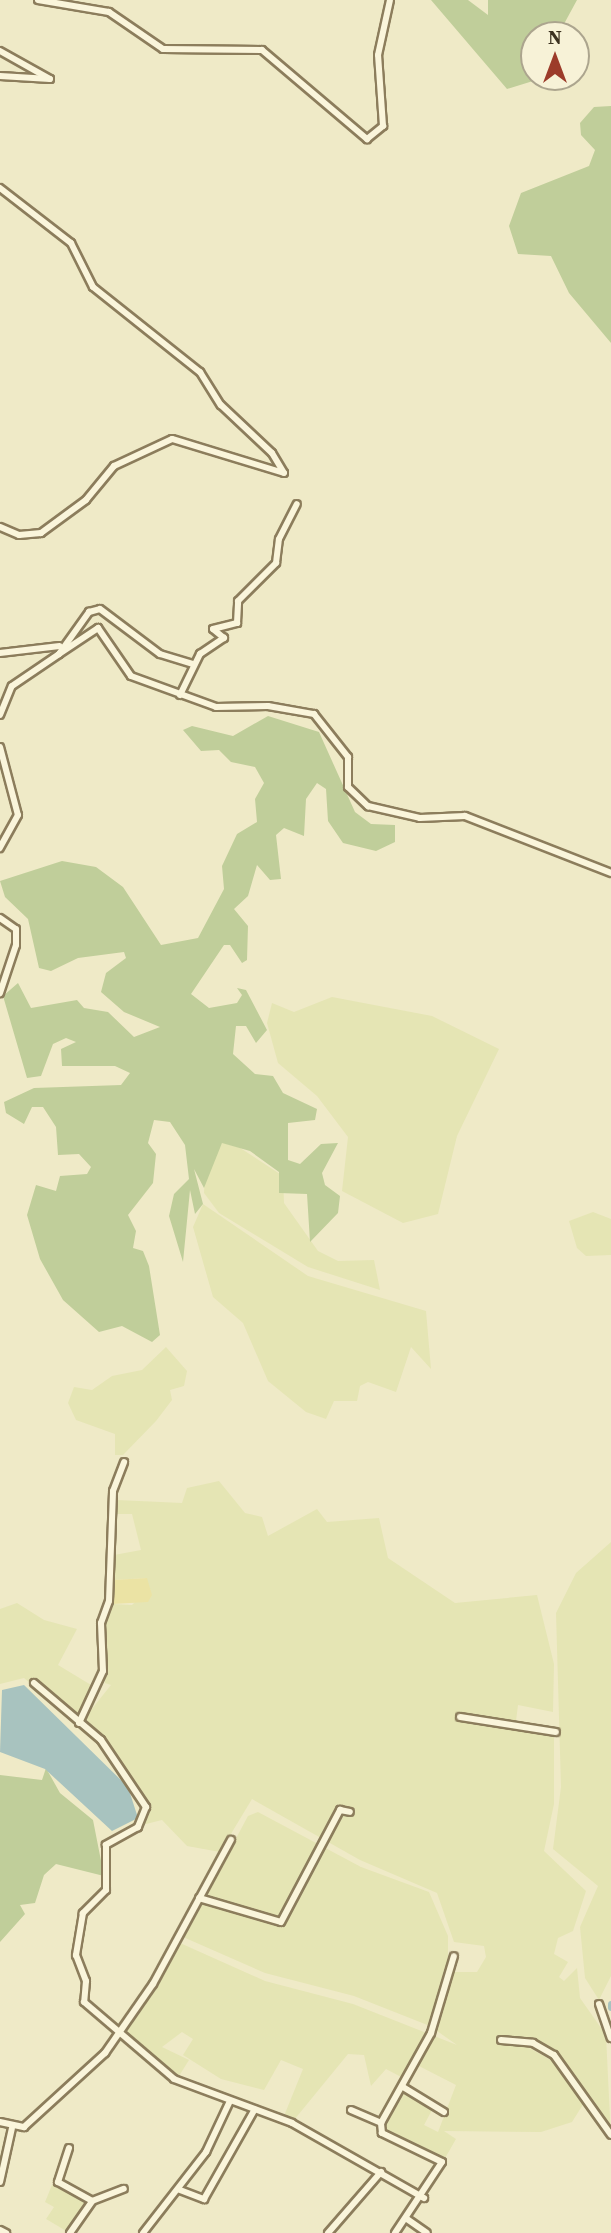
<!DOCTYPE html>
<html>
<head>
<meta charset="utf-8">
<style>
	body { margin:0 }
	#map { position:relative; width:611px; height:2233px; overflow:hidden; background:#efeac7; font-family:"Source Serif 4",serif }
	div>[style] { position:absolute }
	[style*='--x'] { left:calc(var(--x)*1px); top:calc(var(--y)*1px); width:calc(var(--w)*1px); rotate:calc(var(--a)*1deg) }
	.farmland>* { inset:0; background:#e5e5b4 }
	.green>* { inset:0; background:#c0ce9a }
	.sand>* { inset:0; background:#ebe3a4 }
	.water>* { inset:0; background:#a8c3bf }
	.canal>* { height:7px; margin:-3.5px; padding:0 3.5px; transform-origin:3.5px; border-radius:3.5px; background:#a8c3bf }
	.roads { filter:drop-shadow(2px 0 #8c7d5c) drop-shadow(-2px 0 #8c7d5c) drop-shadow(0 2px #8c7d5c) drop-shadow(0 -2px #8c7d5c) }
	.minor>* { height:6px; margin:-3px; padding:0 3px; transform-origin:3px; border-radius:3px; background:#faf5db }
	span { translate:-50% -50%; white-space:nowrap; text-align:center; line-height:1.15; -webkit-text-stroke:7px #f7f2d7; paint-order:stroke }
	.north { position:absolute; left:520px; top:21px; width:70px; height:70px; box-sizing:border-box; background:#f7f2d7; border:2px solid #aca58e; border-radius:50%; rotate:0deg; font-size:19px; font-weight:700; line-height:28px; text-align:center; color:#3c3220 }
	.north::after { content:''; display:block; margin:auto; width:24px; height:32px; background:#9c3b2a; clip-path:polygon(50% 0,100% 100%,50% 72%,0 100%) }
</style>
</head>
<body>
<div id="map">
	<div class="farmland">
		<i style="clip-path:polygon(332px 997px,432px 1016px,499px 1049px,457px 1136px,438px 1214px,403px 1223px,342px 1191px,348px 1137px,317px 1096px,278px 1063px,267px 1023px,272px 1003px,294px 1012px)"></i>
		<i style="clip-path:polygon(231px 1142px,283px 1176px,284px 1203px,318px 1251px,338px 1261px,374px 1260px,380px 1290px,308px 1267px,219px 1213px,204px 1193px,205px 1175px,222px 1143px)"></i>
		<i style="clip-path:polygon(203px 1204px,308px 1276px,426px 1311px,431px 1369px,411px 1347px,396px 1392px,368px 1382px,360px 1386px,357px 1401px,334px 1401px,326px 1419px,306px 1412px,268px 1381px,243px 1323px,213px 1297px,193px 1227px)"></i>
		<i style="clip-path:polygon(593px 1212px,611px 1219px,611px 1255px,586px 1256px,577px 1248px,569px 1221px)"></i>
		<i style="clip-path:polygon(166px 1347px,187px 1371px,184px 1386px,170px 1390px,172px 1400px,156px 1421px,123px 1455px,115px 1455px,115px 1434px,76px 1420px,68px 1403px,74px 1387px,92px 1390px,112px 1376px,142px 1370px)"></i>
		<i style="clip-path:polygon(219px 1481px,245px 1513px,262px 1517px,268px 1536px,317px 1509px,327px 1522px,379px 1518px,388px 1558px,455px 1603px,537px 1595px,554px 1664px,553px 1712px,518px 1705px,515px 1729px,554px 1736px,554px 1804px,544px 1851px,586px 1891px,573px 1931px,558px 1938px,554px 1954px,568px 1962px,559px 1977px,564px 1981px,577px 1968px,580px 1998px,606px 2035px,611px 2139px,554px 2057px,539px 2046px,524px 2045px,551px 2060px,584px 2103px,572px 2122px,541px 2132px,444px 2131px,456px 2139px,444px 2160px,383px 2129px,404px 2094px,432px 2110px,424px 2125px,438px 2132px,456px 2085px,415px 2064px,405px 2079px,386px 2069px,371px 2086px,364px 2055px,348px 2054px,294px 2120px,284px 2116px,303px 2069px,281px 2060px,264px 2090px,221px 2079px,183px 2055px,193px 2039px,182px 2032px,162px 2047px,189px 2060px,179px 2076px,122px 2035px,180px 1943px,265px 1981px,353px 2004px,457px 2045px,430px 2026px,354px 1996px,265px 1973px,183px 1937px,248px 1816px,258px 1812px,361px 1867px,429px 1892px,448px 1936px,448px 1972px,477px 1972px,486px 1957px,484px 1946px,454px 1942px,437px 1893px,360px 1860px,252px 1799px,220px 1852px,187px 1846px,162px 1820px,142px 1825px,148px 1807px,139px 1786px,83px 1720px,111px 1685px,105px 1683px,106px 1622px,112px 1604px,132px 1605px,148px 1589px,146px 1578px,113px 1580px,114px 1555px,141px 1550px,132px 1514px,115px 1514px,117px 1500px,182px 1503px,187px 1488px)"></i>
		<i style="clip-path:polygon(611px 1542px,611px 1976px,599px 2000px,585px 1978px,580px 1927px,598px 1886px,553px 1849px,561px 1787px,556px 1613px,576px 1573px)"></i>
		<i style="clip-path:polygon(17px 1603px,44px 1620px,77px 1629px,58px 1665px,96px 1688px,75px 1722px,24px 1678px,0 1684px,0 1609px)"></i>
		<i style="clip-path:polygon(52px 2185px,89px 2201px,68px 2232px,46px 2219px,54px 2207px,45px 2202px)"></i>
	</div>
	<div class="green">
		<i style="clip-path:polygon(431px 0,468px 0,488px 15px,488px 0,577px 0,558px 35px,534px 35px,533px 81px,507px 89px)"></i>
		<i style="clip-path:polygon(611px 106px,611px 343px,569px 293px,551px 256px,518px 254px,509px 226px,521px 193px,589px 166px,595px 150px,581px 135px,580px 123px,594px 107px)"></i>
		<i style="clip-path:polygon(268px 716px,319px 732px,355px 812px,371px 824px,395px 825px,395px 842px,376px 851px,343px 843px,328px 821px,326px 789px,317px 783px,306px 799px,304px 836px,284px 828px,276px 835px,281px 879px,270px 880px,257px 865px,248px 896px,234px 909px,248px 926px,247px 960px,242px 963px,230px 945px,224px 945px,191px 994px,209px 1008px,237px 1003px,242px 995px,237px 988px,246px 990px,267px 1030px,256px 1043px,246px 1026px,236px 1026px,233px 1054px,255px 1074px,273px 1076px,283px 1093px,317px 1109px,315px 1120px,288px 1123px,288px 1160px,300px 1164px,321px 1144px,338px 1143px,322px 1173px,325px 1185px,340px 1196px,338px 1213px,310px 1242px,307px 1194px,279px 1193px,279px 1172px,250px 1151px,222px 1143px,204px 1188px,194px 1169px,203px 1204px,195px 1214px,190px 1190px,183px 1262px,169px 1216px,174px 1194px,189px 1179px,185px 1145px,170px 1122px,154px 1120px,148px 1143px,156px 1154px,153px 1183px,128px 1215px,136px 1231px,133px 1248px,143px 1251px,149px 1266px,160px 1335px,152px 1342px,122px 1326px,99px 1332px,63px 1300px,40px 1259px,27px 1215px,36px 1185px,56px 1191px,60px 1176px,87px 1174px,91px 1167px,79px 1154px,58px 1155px,56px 1127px,43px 1107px,32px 1107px,24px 1124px,6px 1113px,4px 1102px,34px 1088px,121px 1085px,130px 1073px,115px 1066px,62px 1066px,61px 1049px,76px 1042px,66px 1038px,53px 1044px,41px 1076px,27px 1078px,3px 996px,18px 983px,31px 1008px,77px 1000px,84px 1008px,108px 1012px,134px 1037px,160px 1027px,124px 1012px,101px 992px,106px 973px,126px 958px,124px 952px,78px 958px,51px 971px,39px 968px,28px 919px,5px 897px,0 881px,62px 861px,96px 867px,123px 887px,161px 945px,198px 938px,224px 889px,222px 866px,237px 834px,257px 822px,255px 799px,264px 783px,255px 767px,231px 762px,219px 750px,201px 751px,183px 730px,192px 726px,233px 736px)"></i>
		<i style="clip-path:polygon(46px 1768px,60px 1793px,93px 1820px,104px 1876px,56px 1864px,44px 1875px,35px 1903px,20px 1905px,25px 1914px,0 1942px,0 1775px,42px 1780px)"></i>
	</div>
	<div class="sand">
		<i style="clip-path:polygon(147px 1578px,152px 1595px,148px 1602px,112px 1604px,113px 1580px)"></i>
	</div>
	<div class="water">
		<i style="clip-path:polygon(24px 1685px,128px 1787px,138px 1818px,112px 1831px,45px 1769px,0 1752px,2px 1690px)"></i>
	</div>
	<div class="canal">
		<i style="--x:611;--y:2004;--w:3;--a:90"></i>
	</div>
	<div class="roads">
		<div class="minor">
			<i style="--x:38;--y:0;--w:72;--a:9.6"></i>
			<i style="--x:109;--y:12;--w:65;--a:34.4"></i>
			<i style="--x:163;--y:49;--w:99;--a:0.6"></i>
			<i style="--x:262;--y:50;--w:138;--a:40.3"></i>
			<i style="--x:367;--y:139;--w:21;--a:-39"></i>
			<i style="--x:383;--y:126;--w:71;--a:-94"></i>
			<i style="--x:378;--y:55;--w:56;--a:-77.7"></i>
			<i style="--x:0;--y:51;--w:57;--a:29.2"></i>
			<i style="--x:50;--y:79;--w:50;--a:-176.6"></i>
			<i style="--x:0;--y:188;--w:90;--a:37.8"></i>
			<i style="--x:71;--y:243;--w:49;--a:63.4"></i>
			<i style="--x:93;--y:287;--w:137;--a:38.5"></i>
			<i style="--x:200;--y:372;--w:39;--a:58"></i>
			<i style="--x:221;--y:405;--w:70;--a:43.3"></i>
			<i style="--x:272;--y:453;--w:23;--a:59"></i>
			<i style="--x:284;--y:473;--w:117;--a:-163.1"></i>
			<i style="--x:172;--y:439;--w:64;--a:155"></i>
			<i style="--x:114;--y:466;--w:44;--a:129.5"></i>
			<i style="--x:86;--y:500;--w:56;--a:143.7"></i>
			<i style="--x:41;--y:533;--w:22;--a:175"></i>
			<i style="--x:19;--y:535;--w:21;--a:-157"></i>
			<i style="--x:0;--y:653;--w:60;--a:-6.7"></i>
			<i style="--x:59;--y:654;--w:47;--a:-33.7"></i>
			<i style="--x:98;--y:628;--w:58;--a:55.5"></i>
			<i style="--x:131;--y:676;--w:90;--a:20"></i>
			<i style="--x:216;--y:707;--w:52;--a:-1.1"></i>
			<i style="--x:268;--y:706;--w:47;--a:9.9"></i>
			<i style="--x:314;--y:714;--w:55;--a:51.7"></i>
			<i style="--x:348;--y:757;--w:30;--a:90"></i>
			<i style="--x:348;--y:787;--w:28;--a:44"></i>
			<i style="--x:368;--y:806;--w:53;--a:13"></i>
			<i style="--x:420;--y:818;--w:45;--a:-2.5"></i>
			<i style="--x:465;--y:816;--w:157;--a:21.3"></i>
			<i style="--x:180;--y:695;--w:46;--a:-64"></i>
			<i style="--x:200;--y:654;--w:29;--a:-34"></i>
			<i style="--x:224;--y:638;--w:14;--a:-141"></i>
			<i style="--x:213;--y:629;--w:25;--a:-14"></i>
			<i style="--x:237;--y:623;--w:22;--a:-87"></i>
			<i style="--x:238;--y:601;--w:54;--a:-45"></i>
			<i style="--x:276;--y:563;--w:24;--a:-83"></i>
			<i style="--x:279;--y:539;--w:39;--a:-63"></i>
			<i style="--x:0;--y:715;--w:31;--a:-68"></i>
			<i style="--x:12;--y:686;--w:57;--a:-34.2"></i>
			<i style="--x:59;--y:654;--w:52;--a:-54.5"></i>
			<i style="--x:89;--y:612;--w:11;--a:-15"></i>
			<i style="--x:100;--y:609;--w:75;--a:36.9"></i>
			<i style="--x:160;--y:654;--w:34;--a:17"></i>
			<i style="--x:0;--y:747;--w:70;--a:75.2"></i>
			<i style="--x:18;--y:815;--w:38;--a:119"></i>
			<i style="--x:0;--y:918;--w:19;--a:35"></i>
			<i style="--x:16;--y:929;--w:16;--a:90"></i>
			<i style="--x:16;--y:945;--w:51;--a:108.4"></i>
			<i style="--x:34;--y:1683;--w:88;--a:40.4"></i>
			<i style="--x:101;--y:1740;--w:81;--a:56.1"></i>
			<i style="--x:146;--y:1807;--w:22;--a:112"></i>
			<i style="--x:138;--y:1827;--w:37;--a:151"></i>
			<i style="--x:106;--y:1845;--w:45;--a:90"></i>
			<i style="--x:106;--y:1890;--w:33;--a:135"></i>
			<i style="--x:83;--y:1913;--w:43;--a:99.5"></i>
			<i style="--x:76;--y:1955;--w:28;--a:69"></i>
			<i style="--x:86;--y:1981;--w:21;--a:95"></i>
			<i style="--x:84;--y:2002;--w:118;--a:40.5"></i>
			<i style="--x:174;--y:2079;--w:126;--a:20.4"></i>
			<i style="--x:292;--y:2123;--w:152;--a:29.6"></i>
			<i style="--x:460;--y:1717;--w:97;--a:8.9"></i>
			<i style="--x:79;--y:1723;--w:57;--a:-65.2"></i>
			<i style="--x:103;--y:1671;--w:48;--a:-92.4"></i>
			<i style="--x:101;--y:1623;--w:23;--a:-70"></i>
			<i style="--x:109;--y:1601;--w:110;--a:-87.9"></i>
			<i style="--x:113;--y:1491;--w:31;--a:-69"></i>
			<i style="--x:199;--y:1898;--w:85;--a:16.3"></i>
			<i style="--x:281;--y:1922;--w:127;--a:-62.2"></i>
			<i style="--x:340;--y:1810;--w:10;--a:11"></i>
			<i style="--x:599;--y:2004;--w:36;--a:71"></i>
			<i style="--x:501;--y:2040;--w:32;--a:5"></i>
			<i style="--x:533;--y:2043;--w:24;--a:30"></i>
			<i style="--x:554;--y:2055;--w:98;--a:54.5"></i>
			<i style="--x:403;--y:2087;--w:48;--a:31.4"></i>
			<i style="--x:351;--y:2110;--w:33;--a:23"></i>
			<i style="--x:0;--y:2122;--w:25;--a:12"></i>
			<i style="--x:24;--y:2127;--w:110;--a:-42.4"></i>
			<i style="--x:105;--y:2053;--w:84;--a:-55.2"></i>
			<i style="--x:153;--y:1984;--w:164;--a:-61.6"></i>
			<i style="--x:69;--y:2148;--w:36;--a:108"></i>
			<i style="--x:58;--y:2182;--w:39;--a:29"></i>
			<i style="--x:0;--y:2182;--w:55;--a:-77.5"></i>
			<i style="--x:180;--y:2190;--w:26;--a:21"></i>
			<i style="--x:204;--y:2199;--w:103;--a:-60.5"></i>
			<i style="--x:407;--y:2219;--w:24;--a:35"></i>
			<i style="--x:0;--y:2230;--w:7;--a:27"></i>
			<i style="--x:70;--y:2233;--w:39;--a:-55"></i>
			<i style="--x:92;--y:2201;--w:34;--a:-21"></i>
			<i style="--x:143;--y:2233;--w:103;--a:-52.1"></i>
			<i style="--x:206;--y:2152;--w:56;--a:-64.8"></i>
			<i style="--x:328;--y:2233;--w:81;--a:-49"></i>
			<i style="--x:395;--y:2233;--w:85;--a:-56.5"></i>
			<i style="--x:442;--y:2162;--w:67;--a:-154.2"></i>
			<i style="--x:382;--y:2133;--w:10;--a:-96"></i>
			<i style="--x:381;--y:2123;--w:103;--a:-60.9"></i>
			<i style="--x:431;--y:2033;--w:80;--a:-73.4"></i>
		</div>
	</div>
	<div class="north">N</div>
</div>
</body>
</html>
